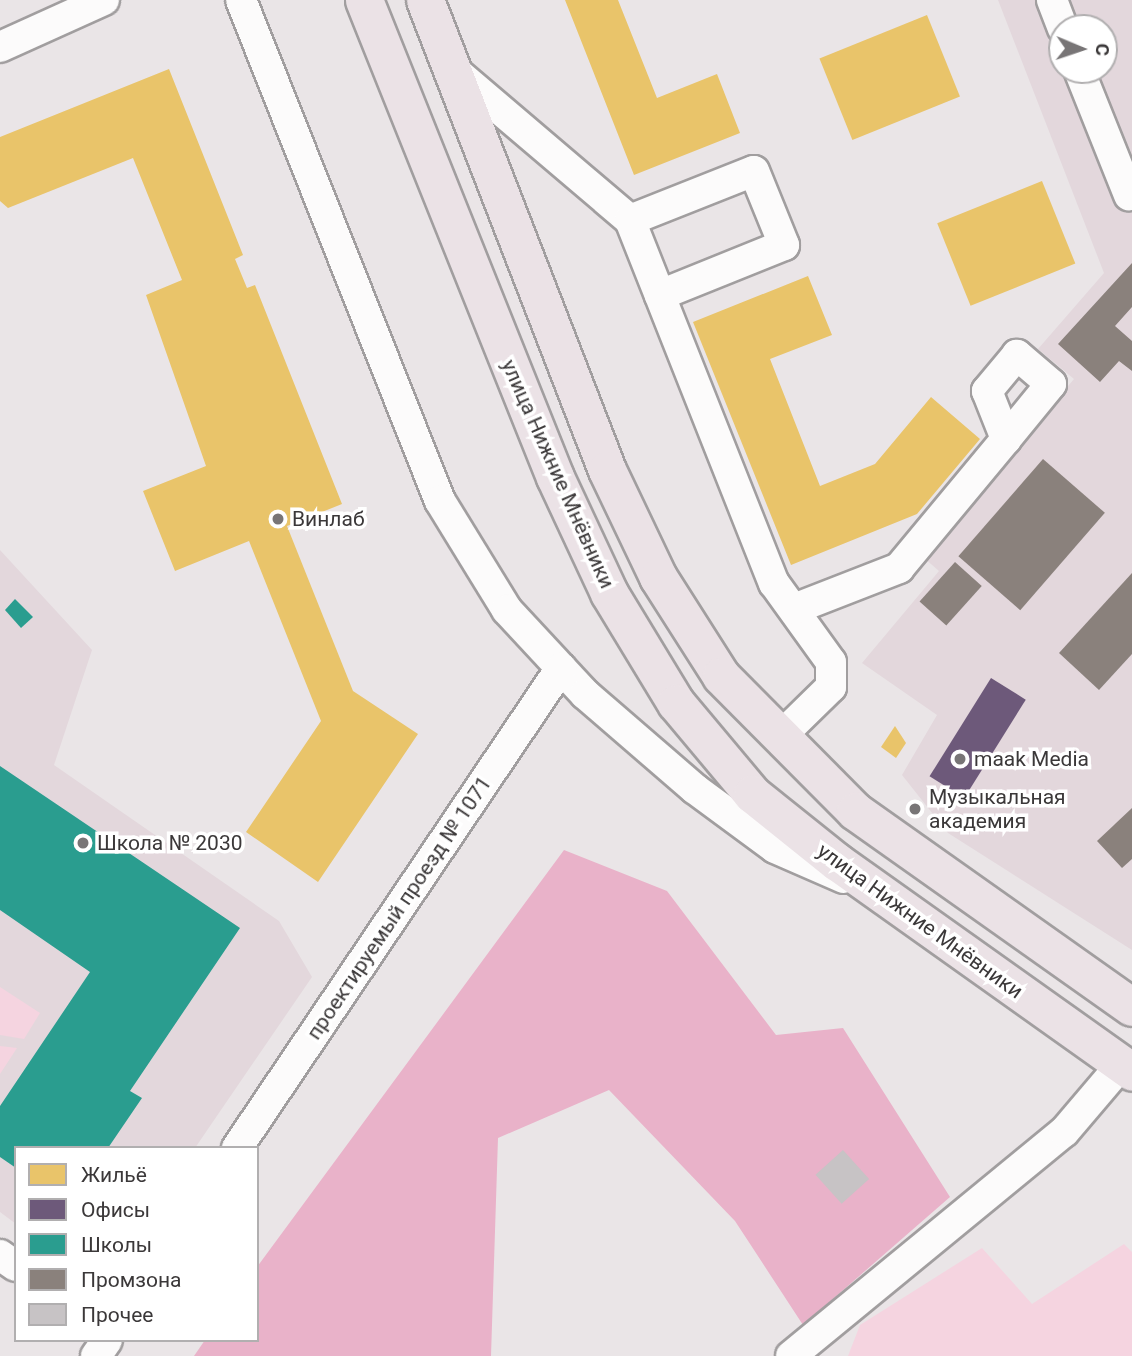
<!DOCTYPE html>
<html>
<head>
<meta charset="utf-8">
<style>
	body { margin:0 }
	#map { position:relative; width:1132px; height:1356px; overflow:hidden; background:#eae5e7; font-family:Roboto,sans-serif }
	div>[style] { position:absolute }
	[style*='--x'] { left:calc(var(--x)*1px); top:calc(var(--y)*1px); width:calc(var(--w)*1px); rotate:calc(var(--a)*1deg) }
	.built>* { inset:0; background:#e3d7dc }
	.green>* { inset:0; background:#f5d4e0 }
	.forest>* { inset:0; background:#e9b2c9 }
	.homes>* { inset:0; background:#e9c46a; transform-origin:0 0 }
	.offices>* { inset:0; background:#6d597a; transform-origin:0 0 }
	.schools>* { inset:0; background:#2a9d8f }
	.industry>* { inset:0; background:#8a817c; transform-origin:0 0 }
	.building>* { inset:0; background:#c7c3c5; transform-origin:0 0 }
	.roads { filter:drop-shadow(2px 0 #a19e9f) drop-shadow(-2px 0 #a19e9f) drop-shadow(0 2px #a19e9f) drop-shadow(0 -2px #a19e9f) }
	.minor>* { height:30px; margin:-15px; padding:0 15px; transform-origin:15px; border-radius:15px; background:#fcfbfb }
	.major>* { height:37px; margin:-18.5px; padding:0 18.5px; transform-origin:18.5px; border-radius:18.5px; background:#ebe2e6 }
	.dots>* { width:19px; height:19px; translate:-50% -50%; box-sizing:border-box; border:4px solid #fff; border-radius:50% }
	span { translate:-50% -50%; white-space:nowrap; text-align:center; line-height:1.15; -webkit-text-stroke:7px #fff; paint-order:stroke }
	.street-label { font-size:21px; color:#3b3839 }
	.poi-label { font-size:21px; color:#3b3839 }
	.left { translate:0 -50%; text-align:left }
	.legend { position:absolute; left:14px; top:1146px; width:245px; height:196px; box-sizing:border-box; background:#fff; border:2px solid #b1afb0; margin:0; padding:9px 12px; list-style:none; font-size:21px; color:#3b3839 }
	.legend li { display:flex; align-items:center; gap:14px; height:35px }
	.legend b { width:35px; border:2px solid #b1afb0 }
	.north { position:absolute; left:1048px; top:14px; width:70px; height:70px; box-sizing:border-box; background:#fff; border:2px solid #b1afb0; border-radius:50%; rotate:92deg; font-size:19px; font-weight:700; line-height:28px; text-align:center; color:#3b3839 }
	.north::after { content:''; display:block; margin:auto; width:24px; height:32px; background:#787576; clip-path:polygon(50% 0,100% 100%,50% 72%,0 100%) }
</style>
</head>
<body>
<div id="map">
	<div class="built">
		<i style="clip-path:polygon(evenodd,998px 0,1132px 0,1132px 950px,948px 833px,902px 775px,937px 715px,862px 663px,939px 571px,923px 557px,1074px 379px,1038px 349px,1104px 273px,998px 0,1062px 28px,1104px 28px,1104px 70px,1062px 70px,1062px 28px)"></i>
		<i style="clip-path:polygon(0 550px,92px 650px,54px 765px,279px 921px,312px 977px,195px 1148px,16px 1148px,16px 1224px,0 1212px)"></i>
	</div>
	<div class="green">
		<i style="clip-path:polygon(0 987px,40px 1013px,24px 1039px,0 1035px)"></i>
		<i style="clip-path:polygon(0 1046px,17px 1048px,0 1074px)"></i>
		<i style="clip-path:polygon(1124px 1244px,1132px 1252px,1132px 1356px,848px 1356px,860px 1325px,982px 1248px,1032px 1304px)"></i>
	</div>
	<div class="forest">
		<i style="clip-path:polygon(564px 850px,667px 891px,776px 1035px,843px 1028px,950px 1197px,803px 1325px,735px 1221px,609px 1090px,498px 1138px,491px 1356px,194px 1356px,205px 1340px,257px 1340px,257px 1267px)"></i>
	</div>
	<div class="homes">
		<i style="clip-path:polygon(565px 0,618px 0,657px 98px,717px 74px,740px 133px,634px 175px)"></i>
		<i style="left:927px;top:15px;width:88px;height:116px;rotate:68deg"></i>
		<i style="clip-path:polygon(169px 69px,243px 255px,235px 259px,247px 288px,255px 285px,342px 504px,287px 526px,353px 691px,418px 734px,318px 882px,246px 832px,321px 721px,249px 541px,175px 571px,143px 491px,206px 466px,146px 295px,182px 280px,133px 158px,8px 208px,0 201px,0 137px)"></i>
		<i style="left:1042px;top:181px;width:89px;height:113px;rotate:68deg"></i>
		<i style="clip-path:polygon(808px 276px,832px 335px,770px 359px,820px 486px,875px 464px,931px 397px,980px 439px,917px 514px,791px 565px,693px 322px)"></i>
		<i style="clip-path:polygon(895px 726px,906px 743px,896px 758px,881px 747px)"></i>
	</div>
	<div class="offices">
		<i style="left:991px;top:678px;width:41px;height:116px;rotate:32deg"></i>
	</div>
	<div class="schools">
		<i style="clip-path:polygon(15px 599px,33px 617px,21px 628px,5px 610px)"></i>
		<i style="clip-path:polygon(0 766px,240px 928px,130px 1091px,142px 1098px,108px 1148px,16px 1148px,16px 1168px,0 1157px,0 1106px,90px 972px,0 910px)"></i>
	</div>
	<div class="industry">
		<i style="clip-path:polygon(1132px 263px,1132px 307px,1115px 326px,1132px 341px,1132px 371px,1119px 361px,1100px 382px,1058px 344px)"></i>
		<i style="left:1043px;top:459px;width:82px;height:129px;rotate:41deg"></i>
		<i style="left:955px;top:562px;width:36px;height:53px;rotate:42deg"></i>
		<i style="clip-path:polygon(1132px 573px,1132px 654px,1099px 690px,1059px 653px)"></i>
		<i style="clip-path:polygon(1132px 808px,1132px 859px,1122px 868px,1097px 841px)"></i>
	</div>
	<div class="building">
		<i style="left:843px;top:1150px;width:39px;height:37px;rotate:48deg"></i>
	</div>
	<div class="roads">
		<div class="minor">
			<i style="--x:241;--y:0;--w:539;--a:68.34"></i>
			<i style="--x:440;--y:501;--w:128;--a:58.4"></i>
			<i style="--x:507;--y:610;--w:115;--a:47.1"></i>
			<i style="--x:585;--y:694;--w:145;--a:40.8"></i>
			<i style="--x:695;--y:789;--w:99;--a:36.4"></i>
			<i style="--x:775;--y:848;--w:75;--a:23.5"></i>
			<i style="--x:1052;--y:0;--w:30;--a:69"></i>
			<i style="--x:0;--y:47;--w:114;--a:-24.3"></i>
			<i style="--x:1079;--y:70;--w:135;--a:68.2"></i>
			<i style="--x:456;--y:72;--w:228;--a:40.4"></i>
			<i style="--x:630;--y:220;--w:391;--a:68.4"></i>
			<i style="--x:774;--y:583;--w:97;--a:54.2"></i>
			<i style="--x:831;--y:662;--w:25;--a:90"></i>
			<i style="--x:831;--y:687;--w:73;--a:135.6"></i>
			<i style="--x:630;--y:220;--w:133;--a:-21.6"></i>
			<i style="--x:754;--y:171;--w:80;--a:67.9"></i>
			<i style="--x:784;--y:245;--w:134;--a:158"></i>
			<i style="--x:794;--y:609;--w:113;--a:-21.3"></i>
			<i style="--x:899;--y:568;--w:168;--a:-50.3"></i>
			<i style="--x:1006;--y:439;--w:71;--a:-50.7"></i>
			<i style="--x:1051;--y:384;--w:45;--a:-139.5"></i>
			<i style="--x:1017;--y:355;--w:47;--a:129.8"></i>
			<i style="--x:987;--y:391;--w:52;--a:68.4"></i>
			<i style="--x:237;--y:1148;--w:579;--a:-55.98"></i>
			<i style="--x:0;--y:1255;--w:19;--a:35"></i>
			<i style="--x:96;--y:1356;--w:19;--a:-55"></i>
			<i style="--x:791;--y:1356;--w:353;--a:-39.4"></i>
			<i style="--x:1064;--y:1132;--w:88;--a:-49.6"></i>
		</div>
		<div class="major">
			<i style="--x:364;--y:0;--w:514;--a:68.18"></i>
			<i style="--x:555;--y:477;--w:128;--a:65"></i>
			<i style="--x:609;--y:593;--w:129;--a:58.7"></i>
			<i style="--x:676;--y:703;--w:119;--a:50.1"></i>
			<i style="--x:752;--y:794;--w:109;--a:38.7"></i>
			<i style="--x:837;--y:862;--w:362;--a:35.4"></i>
			<i style="--x:425;--y:0;--w:504;--a:68.83"></i>
			<i style="--x:607;--y:470;--w:119;--a:64.5"></i>
			<i style="--x:658;--y:577;--w:117;--a:57.5"></i>
			<i style="--x:721;--y:676;--w:190;--a:45.2"></i>
			<i style="--x:855;--y:811;--w:339;--a:35.3"></i>
		</div>
	</div>
	<div class="dots">
		<i style="left:278px;top:519px;background:#787576"></i>
		<i style="left:960px;top:759px;background:#787576"></i>
		<i style="left:915px;top:809px;background:#787576"></i>
		<i style="left:83px;top:843px;background:#787576"></i>
	</div>
	<div class="street-label">
		<span style="left:558px;top:474px;rotate:66deg">улица Нижние Мнёвники</span>
		<span style="left:399px;top:908px;rotate:-56deg">проектируемый проезд № 1071</span>
		<span style="left:920px;top:921px;rotate:36deg">улица Нижние Мнёвники</span>
	</div>
	<div class="poi-label">
		<span class="left" style="left:292px;top:519px">Винлаб</span>
		<span class="left" style="left:974px;top:759px">maak Media</span>
		<span class="left" style="left:929px;top:809px">Музыкальная<br>академия</span>
		<span class="left" style="left:97px;top:843px">Школа № 2030</span>
	</div>
	<ul class="legend">
	<li><b style="height:19px;background:#e9c46a"></b>Жильё</li>
	<li><b style="height:19px;background:#6d597a"></b>Офисы</li>
	<li><b style="height:19px;background:#2a9d8f"></b>Школы</li>
	<li><b style="height:19px;background:#8a817c"></b>Промзона</li>
	<li><b style="height:19px;background:#c7c3c5"></b>Прочее</li>
	</ul>
	<div class="north">С</div>
</div>
</body>
</html>
